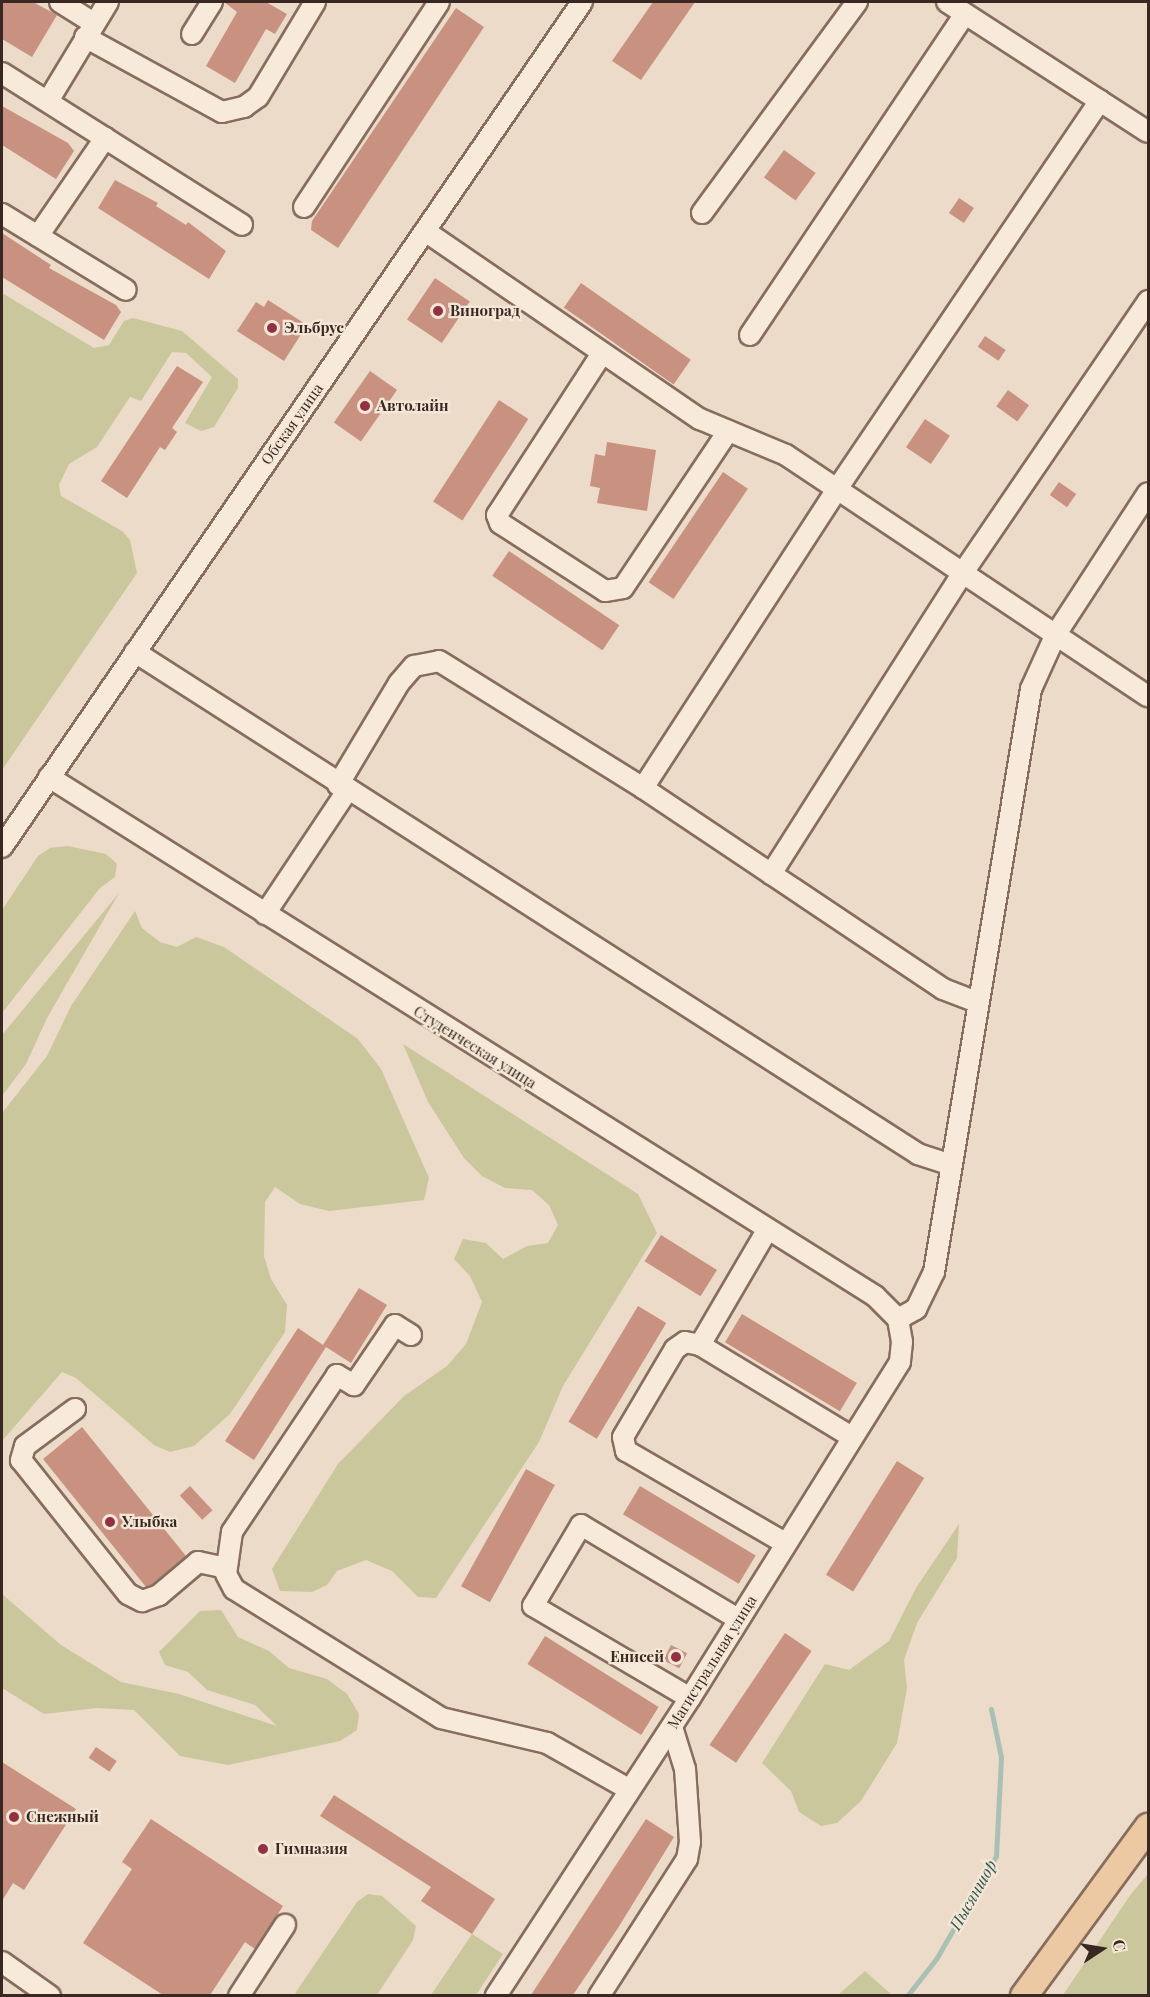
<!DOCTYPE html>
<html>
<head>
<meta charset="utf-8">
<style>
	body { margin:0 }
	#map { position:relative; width:1150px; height:1997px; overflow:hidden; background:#ecdbc8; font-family:"Playfair Display",serif }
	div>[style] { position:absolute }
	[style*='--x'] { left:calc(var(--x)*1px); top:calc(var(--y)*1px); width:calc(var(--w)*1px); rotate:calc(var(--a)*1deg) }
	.green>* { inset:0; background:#cac79c }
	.stream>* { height:5px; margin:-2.5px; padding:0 2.5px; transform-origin:2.5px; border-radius:2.5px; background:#a9c1b5 }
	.building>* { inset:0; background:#c89180; transform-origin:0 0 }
	.roads { filter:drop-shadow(2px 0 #876d5e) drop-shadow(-2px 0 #876d5e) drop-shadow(0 2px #876d5e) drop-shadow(0 -2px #876d5e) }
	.minor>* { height:20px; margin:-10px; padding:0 10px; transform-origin:10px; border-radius:10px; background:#f7eadb }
	.major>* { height:26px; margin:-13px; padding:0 13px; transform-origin:13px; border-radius:13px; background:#edc9a3 }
	.dots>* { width:16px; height:16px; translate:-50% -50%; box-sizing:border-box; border:3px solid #f4e7d7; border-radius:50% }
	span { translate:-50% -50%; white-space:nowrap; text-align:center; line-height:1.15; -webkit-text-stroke:4.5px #f4e7d7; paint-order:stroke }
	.poi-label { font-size:15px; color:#392821; font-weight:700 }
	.left { translate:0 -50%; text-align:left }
	.right { translate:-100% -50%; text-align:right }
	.street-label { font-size:15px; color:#392821 }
	.water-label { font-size:16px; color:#31584e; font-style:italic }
	.frame { position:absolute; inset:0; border:3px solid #392821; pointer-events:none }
	.north { position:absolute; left:1072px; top:1919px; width:60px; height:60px; -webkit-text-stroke:4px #f4e7d7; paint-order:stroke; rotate:78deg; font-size:16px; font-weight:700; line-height:24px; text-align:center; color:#392821 }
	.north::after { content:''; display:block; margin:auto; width:21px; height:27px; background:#392821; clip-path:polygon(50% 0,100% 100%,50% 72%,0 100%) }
</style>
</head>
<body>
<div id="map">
	<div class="green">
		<i style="clip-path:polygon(2px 293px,94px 348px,109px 345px,124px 321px,133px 318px,182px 331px,238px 379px,238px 388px,214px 427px,201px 431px,185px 423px,212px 377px,186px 353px,172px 352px,141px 401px,130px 397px,97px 447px,69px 464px,59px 485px,61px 496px,122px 531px,130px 540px,137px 573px,2px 770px)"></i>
		<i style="clip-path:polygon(68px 846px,106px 854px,117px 864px,115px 877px,100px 888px,2px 1013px,2px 910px,38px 856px,50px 848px)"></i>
		<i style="clip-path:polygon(119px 893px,47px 1018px,26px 1064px,2px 1096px,2px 1035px)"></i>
		<i style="clip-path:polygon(135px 911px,142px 928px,160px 942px,177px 947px,196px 937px,224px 947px,358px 1039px,381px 1069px,429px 1178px,424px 1200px,329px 1211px,300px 1204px,275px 1187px,265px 1202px,264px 1256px,271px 1279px,287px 1305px,285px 1332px,230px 1414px,194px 1446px,170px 1452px,154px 1445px,76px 1378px,62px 1372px,2px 1441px,2px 1113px,47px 1056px,71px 1006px)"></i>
		<i style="clip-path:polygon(403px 1044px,638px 1194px,657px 1233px,563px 1386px,539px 1442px,436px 1598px,418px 1597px,392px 1571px,366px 1560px,337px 1571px,327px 1585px,312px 1592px,280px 1591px,272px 1569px,338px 1464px,404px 1396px,447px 1366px,466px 1344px,482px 1302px,470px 1276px,454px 1259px,463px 1239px,486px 1243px,503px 1259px,527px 1246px,548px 1243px,558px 1225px,549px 1205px,532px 1190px,505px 1188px,482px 1176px,464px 1158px,428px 1102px)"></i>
		<i style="clip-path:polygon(959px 1524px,957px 1558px,917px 1623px,904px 1660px,907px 1688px,897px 1743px,861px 1801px,837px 1823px,821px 1826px,799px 1812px,791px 1791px,762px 1763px,825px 1664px,849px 1670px,889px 1641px,916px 1588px)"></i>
		<i style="clip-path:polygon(2px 1594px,61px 1645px,121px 1682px,179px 1694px,277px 1726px,255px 1705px,207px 1690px,188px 1672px,165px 1665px,159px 1652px,200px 1611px,221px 1610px,238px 1637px,269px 1651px,289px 1668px,327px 1679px,347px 1694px,359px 1714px,357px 1730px,340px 1741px,228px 1765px,180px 1756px,134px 1710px,97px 1708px,44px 1714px,2px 1688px)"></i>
		<i style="clip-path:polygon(1148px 1874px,1148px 1995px,1063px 1995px,1131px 1894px)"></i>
		<i style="clip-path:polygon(368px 1894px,382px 1896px,416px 1926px,413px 1940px,377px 1995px,294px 1995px,357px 1902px)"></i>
		<i style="clip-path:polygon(472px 1934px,503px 1954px,476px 1995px,431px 1995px)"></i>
		<i style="clip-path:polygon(865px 1971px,892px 1995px,838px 1995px)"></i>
	</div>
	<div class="stream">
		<i style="--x:907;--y:1996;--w:47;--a:-51.9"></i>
		<i style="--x:936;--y:1959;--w:119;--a:-59.8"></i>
		<i style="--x:996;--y:1856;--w:99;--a:-87.1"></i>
		<i style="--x:1001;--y:1757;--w:49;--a:-101.8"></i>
	</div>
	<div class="building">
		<i style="clip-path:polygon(2px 2px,33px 2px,57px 15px,32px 57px,2px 39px)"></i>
		<i style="clip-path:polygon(224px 2px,266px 2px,287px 14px,275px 34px,266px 29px,235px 83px,206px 66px,237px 12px)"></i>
		<i style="clip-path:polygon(653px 2px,695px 2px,641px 80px,612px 61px)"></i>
		<i style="clip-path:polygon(456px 8px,484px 27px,338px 248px,311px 230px,312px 221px)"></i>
		<i style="clip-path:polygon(2px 106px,68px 143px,74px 151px,56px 179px,2px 145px)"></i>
		<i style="left:784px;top:150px;width:39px;height:34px;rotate:36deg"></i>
		<i style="clip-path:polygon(115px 180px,158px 203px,156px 206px,186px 225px,188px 222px,226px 251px,209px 279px,98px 208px)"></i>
		<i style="left:959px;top:198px;width:18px;height:18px;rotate:34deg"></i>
		<i style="clip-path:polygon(2px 233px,51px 265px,49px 268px,116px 305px,121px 312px,104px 340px,2px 277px)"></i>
		<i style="left:435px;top:278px;width:42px;height:50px;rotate:34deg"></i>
		<i style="left:581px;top:283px;width:134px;height:30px;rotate:35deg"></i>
		<i style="clip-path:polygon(268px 300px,307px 325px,284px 361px,237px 331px,256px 302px,264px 307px)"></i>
		<i style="left:985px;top:336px;width:25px;height:13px;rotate:34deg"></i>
		<i style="clip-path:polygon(177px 366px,203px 382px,172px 428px,177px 432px,165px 450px,160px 447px,127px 498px,101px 481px)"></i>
		<i style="left:370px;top:371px;width:33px;height:63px;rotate:35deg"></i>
		<i style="left:1008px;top:390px;width:26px;height:20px;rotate:36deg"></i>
		<i style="left:499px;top:400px;width:35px;height:121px;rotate:33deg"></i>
		<i style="left:925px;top:419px;width:30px;height:34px;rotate:34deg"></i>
		<i style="clip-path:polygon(607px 442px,656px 450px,647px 511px,597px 503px,600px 488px,590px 486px,595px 454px,605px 456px)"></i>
		<i style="left:723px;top:472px;width:30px;height:133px;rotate:34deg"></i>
		<i style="left:1059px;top:482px;width:21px;height:16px;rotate:35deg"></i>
		<i style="left:509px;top:551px;width:133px;height:30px;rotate:34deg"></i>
		<i style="left:661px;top:1235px;width:66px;height:31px;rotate:32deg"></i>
		<i style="clip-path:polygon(359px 1288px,387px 1305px,351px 1363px,326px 1347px,254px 1460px,225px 1441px,298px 1328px,323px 1345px)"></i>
		<i style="left:638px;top:1306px;width:33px;height:135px;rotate:31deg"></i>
		<i style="left:742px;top:1314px;width:134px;height:33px;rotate:31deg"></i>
		<i style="clip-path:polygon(82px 1427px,186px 1556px,153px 1584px,146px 1587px,43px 1459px)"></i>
		<i style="left:897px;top:1461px;width:32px;height:134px;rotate:32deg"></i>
		<i style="left:526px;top:1469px;width:33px;height:134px;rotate:29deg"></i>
		<i style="left:190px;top:1486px;width:33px;height:14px;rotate:47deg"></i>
		<i style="left:640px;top:1486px;width:135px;height:33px;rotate:31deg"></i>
		<i style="left:785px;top:1633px;width:32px;height:135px;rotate:34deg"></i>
		<i style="left:545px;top:1636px;width:134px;height:33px;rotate:32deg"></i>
		<i style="left:671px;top:1645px;width:18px;height:17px;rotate:27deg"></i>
		<i style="left:96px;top:1747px;width:25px;height:13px;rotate:34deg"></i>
		<i style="clip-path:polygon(2px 1762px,76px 1809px,24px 1890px,13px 1883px,2px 1901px)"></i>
		<i style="clip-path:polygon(334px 1795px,495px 1899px,472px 1934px,421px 1901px,431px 1887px,320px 1816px)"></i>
		<i style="clip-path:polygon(151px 1819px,283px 1906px,255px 1949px,245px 1942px,210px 1995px,163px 1995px,83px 1943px,132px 1869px,122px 1862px)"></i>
		<i style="clip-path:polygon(646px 1819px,674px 1837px,618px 1928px,573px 1995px,531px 1995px)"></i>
	</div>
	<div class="roads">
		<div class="minor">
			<i style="--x:60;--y:2;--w:40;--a:32"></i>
			<i style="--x:947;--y:2;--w:239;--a:32.9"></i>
			<i style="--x:192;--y:34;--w:38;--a:-58"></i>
			<i style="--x:85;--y:37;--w:156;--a:28.7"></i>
			<i style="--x:222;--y:112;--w:23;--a:-13"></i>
			<i style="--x:244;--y:107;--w:17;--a:-36"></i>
			<i style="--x:258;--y:97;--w:111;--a:-59"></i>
			<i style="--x:2;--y:73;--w:284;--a:32.3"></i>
			<i style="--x:48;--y:101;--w:116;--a:-58.8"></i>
			<i style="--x:304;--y:207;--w:245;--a:-56.6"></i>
			<i style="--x:702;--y:213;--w:262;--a:-53.7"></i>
			<i style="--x:2;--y:214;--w:145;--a:31.5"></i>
			<i style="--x:425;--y:231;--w:333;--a:34.4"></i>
			<i style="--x:700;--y:419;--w:93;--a:22.7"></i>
			<i style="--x:786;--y:455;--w:435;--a:33.7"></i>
			<i style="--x:38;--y:236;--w:119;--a:-55.6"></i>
			<i style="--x:750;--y:335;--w:386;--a:-56.2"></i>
			<i style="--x:601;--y:355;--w:191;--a:123"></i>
			<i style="--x:497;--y:515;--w:9;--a:69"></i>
			<i style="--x:500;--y:523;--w:125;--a:32.9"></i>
			<i style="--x:605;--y:591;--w:18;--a:-9"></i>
			<i style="--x:623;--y:588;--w:189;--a:-56.2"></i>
			<i style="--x:135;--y:652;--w:930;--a:32.66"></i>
			<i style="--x:918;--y:1154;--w:35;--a:18"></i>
			<i style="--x:49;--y:777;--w:976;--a:32.14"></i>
			<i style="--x:875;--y:1296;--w:33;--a:45"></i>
			<i style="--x:898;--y:1319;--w:23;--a:80"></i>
			<i style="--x:902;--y:1342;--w:20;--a:96"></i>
			<i style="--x:900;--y:1362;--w:396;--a:122"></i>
			<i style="--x:690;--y:1698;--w:356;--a:123.1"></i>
			<i style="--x:338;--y:785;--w:119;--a:-59.1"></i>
			<i style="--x:399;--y:683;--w:23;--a:-49"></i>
			<i style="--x:414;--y:666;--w:25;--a:-11"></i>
			<i style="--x:439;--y:661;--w:240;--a:31.9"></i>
			<i style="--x:643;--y:788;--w:361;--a:33.8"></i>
			<i style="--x:943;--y:989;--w:36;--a:21"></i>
			<i style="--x:643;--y:788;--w:356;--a:-57"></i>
			<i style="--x:837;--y:489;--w:469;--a:-55.9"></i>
			<i style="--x:2;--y:847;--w:1025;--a:-55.53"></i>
			<i style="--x:771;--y:874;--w:359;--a:-57.5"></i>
			<i style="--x:964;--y:571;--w:327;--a:-55.7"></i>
			<i style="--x:265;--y:914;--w:148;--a:-56.3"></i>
			<i style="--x:898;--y:1319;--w:21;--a:-29"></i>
			<i style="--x:916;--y:1309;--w:41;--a:-64.1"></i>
			<i style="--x:934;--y:1272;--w:591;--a:-80.55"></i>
			<i style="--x:1031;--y:689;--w:60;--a:-65.6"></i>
			<i style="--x:1056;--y:634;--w:168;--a:-56.9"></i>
			<i style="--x:411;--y:1335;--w:19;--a:-148"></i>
			<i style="--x:395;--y:1325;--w:73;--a:124.3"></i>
			<i style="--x:354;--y:1385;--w:20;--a:-150"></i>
			<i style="--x:337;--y:1375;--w:189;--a:123.8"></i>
			<i style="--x:232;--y:1532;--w:42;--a:98.1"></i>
			<i style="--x:226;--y:1574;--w:17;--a:62"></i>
			<i style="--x:234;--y:1589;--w:244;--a:31.9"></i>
			<i style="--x:441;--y:1718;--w:109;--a:13.3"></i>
			<i style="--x:547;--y:1743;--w:95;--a:29.5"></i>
			<i style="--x:700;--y:1345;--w:131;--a:-59.7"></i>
			<i style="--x:75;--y:1409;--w:62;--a:143.5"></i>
			<i style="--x:25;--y:1446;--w:15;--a:106"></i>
			<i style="--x:21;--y:1460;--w:171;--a:51.4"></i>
			<i style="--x:128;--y:1594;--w:16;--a:27"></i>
			<i style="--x:142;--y:1601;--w:18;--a:-19"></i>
			<i style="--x:159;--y:1595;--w:51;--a:-40.2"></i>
			<i style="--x:198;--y:1562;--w:29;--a:12"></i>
			<i style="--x:785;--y:1543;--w:184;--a:-149.9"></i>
			<i style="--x:626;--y:1451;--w:14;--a:-102"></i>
			<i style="--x:623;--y:1437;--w:102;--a:-59.4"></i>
			<i style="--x:675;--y:1349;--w:12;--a:-35"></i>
			<i style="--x:685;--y:1342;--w:15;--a:11"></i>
			<i style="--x:700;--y:1345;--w:178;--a:31.2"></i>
			<i style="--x:690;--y:1698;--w:182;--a:-149.6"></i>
			<i style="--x:533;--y:1606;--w:94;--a:-59.3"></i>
			<i style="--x:581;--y:1525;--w:183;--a:30.9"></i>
			<i style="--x:2;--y:1962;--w:59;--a:35.3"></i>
			<i style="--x:239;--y:1996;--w:85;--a:-57.1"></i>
			<i style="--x:599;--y:1996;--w:163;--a:-57.3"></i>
			<i style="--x:687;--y:1859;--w:17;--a:-80"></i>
			<i style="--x:690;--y:1842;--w:73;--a:-93.9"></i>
			<i style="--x:685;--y:1769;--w:44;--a:-107.2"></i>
		</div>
		<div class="major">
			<i style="--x:1024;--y:1996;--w:210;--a:-53.7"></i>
		</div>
	</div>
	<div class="dots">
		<i style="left:438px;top:311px;background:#933143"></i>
		<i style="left:272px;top:328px;background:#933143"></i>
		<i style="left:365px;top:406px;background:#933143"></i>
		<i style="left:110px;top:1522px;background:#933143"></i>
		<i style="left:676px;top:1657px;background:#933143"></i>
		<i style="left:14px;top:1817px;background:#933143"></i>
		<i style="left:263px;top:1849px;background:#933143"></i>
	</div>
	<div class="poi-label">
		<span class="left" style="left:450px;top:311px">Виноград</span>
		<span class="left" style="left:284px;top:328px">Эльбрус</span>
		<span class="left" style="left:377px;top:406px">Автолайн</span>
		<span class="left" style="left:122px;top:1522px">Улыбка</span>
		<span class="right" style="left:664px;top:1657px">Енисей</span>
		<span class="left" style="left:26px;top:1817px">Снежный</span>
		<span class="left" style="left:275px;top:1849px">Гимназия</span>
	</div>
	<div class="street-label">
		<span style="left:292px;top:424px;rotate:-55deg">Обская улица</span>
		<span style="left:475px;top:1047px;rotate:32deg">Студенческая улица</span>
		<span style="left:712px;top:1662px;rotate:-58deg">Магистральная улица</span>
	</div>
	<div class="water-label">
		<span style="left:973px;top:1895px;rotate:-60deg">Пысяншор</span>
	</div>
	<div class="frame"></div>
	<div class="north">С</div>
</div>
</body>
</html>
